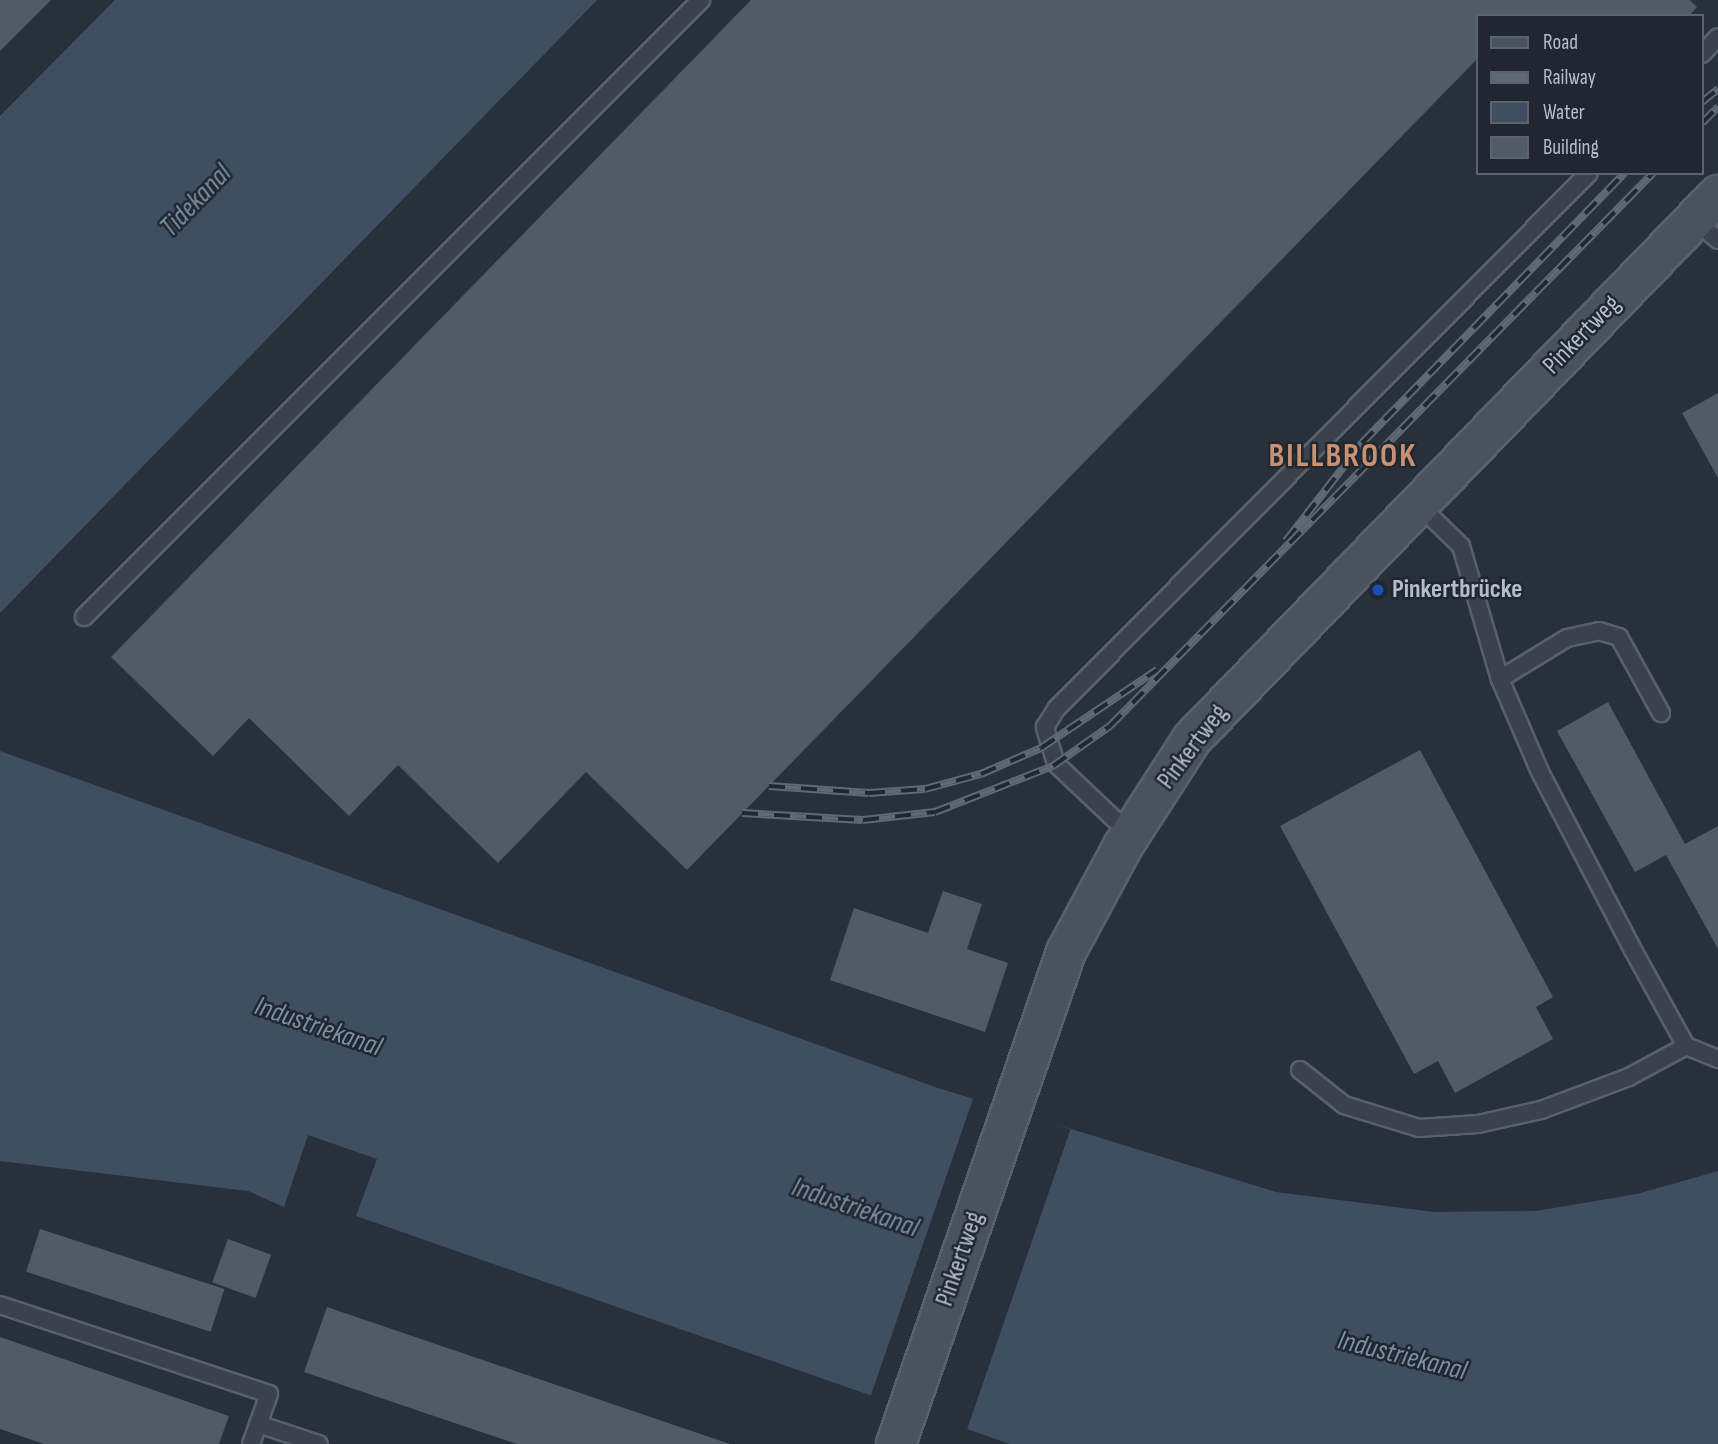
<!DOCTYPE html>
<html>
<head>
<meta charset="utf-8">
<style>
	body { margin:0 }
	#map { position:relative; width:1718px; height:1444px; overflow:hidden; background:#27303b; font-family:"Sofia Sans Condensed",sans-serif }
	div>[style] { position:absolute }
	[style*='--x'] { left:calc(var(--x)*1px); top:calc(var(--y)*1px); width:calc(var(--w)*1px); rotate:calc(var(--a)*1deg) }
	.water>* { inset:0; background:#3f4f61 }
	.pier>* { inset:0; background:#27303b; transform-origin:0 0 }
	.building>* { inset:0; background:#505b65; transform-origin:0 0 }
	.roads { filter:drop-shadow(2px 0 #596069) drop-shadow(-2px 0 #596069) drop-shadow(0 2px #596069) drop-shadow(0 -2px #596069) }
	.lane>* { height:16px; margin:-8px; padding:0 8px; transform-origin:8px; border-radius:8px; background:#3b424b }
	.secondary>* { height:38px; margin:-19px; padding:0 19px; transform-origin:19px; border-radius:19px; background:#49525d }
	.rail>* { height:8px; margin-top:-4px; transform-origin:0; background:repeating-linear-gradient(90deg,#202730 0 16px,#5f6973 0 32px); box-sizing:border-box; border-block:2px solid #5f6973 }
	.dots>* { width:19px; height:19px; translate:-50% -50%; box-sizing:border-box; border:4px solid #202730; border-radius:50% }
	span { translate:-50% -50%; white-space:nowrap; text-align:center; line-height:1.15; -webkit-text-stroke:5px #202730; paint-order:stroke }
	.street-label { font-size:26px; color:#b6bdc6 }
	.poi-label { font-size:26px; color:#b6bdc6; font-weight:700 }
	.left { translate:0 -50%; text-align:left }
	.water-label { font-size:28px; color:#7b8fa6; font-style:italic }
	.district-label { font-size:33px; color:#c79271; font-weight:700; letter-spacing:2px }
	.legend { position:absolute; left:1476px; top:14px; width:228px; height:161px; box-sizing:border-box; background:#202730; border:2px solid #5c636c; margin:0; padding:9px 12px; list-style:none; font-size:21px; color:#b6bdc6 }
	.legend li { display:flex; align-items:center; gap:14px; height:35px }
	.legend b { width:35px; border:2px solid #5c636c }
</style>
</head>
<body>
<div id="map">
	<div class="water">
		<i style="clip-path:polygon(115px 0,597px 0,0 613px,0 116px)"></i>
		<i style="clip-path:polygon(0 751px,938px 1088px,1276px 1192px,1434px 1212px,1536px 1211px,1637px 1194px,1718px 1171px,1718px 1444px,1010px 1444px,356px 1216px,377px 1159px,308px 1135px,284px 1207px,248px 1191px,0 1161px)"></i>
	</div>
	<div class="pier">
		<i style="left:974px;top:1096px;width:102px;height:319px;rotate:19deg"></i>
	</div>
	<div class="building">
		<i style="clip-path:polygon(0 0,51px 0,0 51px)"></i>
		<i style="clip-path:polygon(751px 0,1690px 0,1697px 7px,1689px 16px,1478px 16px,1478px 58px,687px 870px,586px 772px,498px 863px,398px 765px,349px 816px,249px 718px,213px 756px,111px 657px)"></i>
		<i style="clip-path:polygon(1718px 393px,1718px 478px,1682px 413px)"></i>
		<i style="clip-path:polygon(1608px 702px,1685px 844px,1718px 826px,1718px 949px,1666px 855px,1635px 872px,1557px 731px)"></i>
		<i style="clip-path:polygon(1420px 750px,1553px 997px,1536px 1007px,1553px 1039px,1455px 1093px,1438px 1061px,1414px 1074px,1280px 826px)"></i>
		<i style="clip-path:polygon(943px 891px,982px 904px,967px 949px,1008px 963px,985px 1032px,830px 980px,854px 908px,928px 933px)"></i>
		<i style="left:40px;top:1229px;width:194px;height:45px;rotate:18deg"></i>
		<i style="left:228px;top:1239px;width:46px;height:46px;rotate:20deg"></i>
		<i style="clip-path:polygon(327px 1307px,730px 1444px,517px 1444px,304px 1372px)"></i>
		<i style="clip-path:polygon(0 1337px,229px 1416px,219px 1444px,44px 1444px,0 1429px)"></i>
	</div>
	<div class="roads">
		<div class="lane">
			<i style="--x:1702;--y:54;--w:23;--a:-47"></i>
			<i style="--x:1694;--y:220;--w:31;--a:40"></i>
			<i style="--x:1419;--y:505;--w:59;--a:44.3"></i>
			<i style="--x:1461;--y:546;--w:139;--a:73.7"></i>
			<i style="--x:1500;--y:679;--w:101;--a:66.7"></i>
			<i style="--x:1540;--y:772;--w:201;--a:62.4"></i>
			<i style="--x:1633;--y:950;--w:110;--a:61.1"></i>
			<i style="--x:1686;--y:1046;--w:35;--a:22"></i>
			<i style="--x:84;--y:617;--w:873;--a:-45"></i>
			<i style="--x:1500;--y:679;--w:79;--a:-31.5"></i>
			<i style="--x:1567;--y:638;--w:33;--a:-12"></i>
			<i style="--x:1599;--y:631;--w:21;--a:17"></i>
			<i style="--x:1619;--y:637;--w:87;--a:61.1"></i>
			<i style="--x:1130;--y:834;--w:102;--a:-136.6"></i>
			<i style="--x:1056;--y:764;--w:39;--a:-107"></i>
			<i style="--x:1045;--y:727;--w:22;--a:-58"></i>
			<i style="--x:1057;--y:708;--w:754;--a:-45.16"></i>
			<i style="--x:1300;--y:1070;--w:56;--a:38.5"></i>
			<i style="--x:1344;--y:1105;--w:78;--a:17"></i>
			<i style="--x:1419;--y:1128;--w:59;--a:-3.9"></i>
			<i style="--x:1478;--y:1124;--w:65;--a:-12.5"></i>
			<i style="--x:1541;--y:1110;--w:94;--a:-20.6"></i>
			<i style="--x:1629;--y:1077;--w:65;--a:-28.5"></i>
			<i style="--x:0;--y:1305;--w:283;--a:18.3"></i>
			<i style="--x:269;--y:1394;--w:53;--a:109.8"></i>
			<i style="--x:258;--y:1424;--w:64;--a:18.2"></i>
		</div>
		<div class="secondary">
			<i style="--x:896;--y:1444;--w:521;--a:-70.94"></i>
			<i style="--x:1066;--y:952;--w:120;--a:-61.7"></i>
			<i style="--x:1123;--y:846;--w:127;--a:-57.2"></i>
			<i style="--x:1192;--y:739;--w:757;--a:-45.96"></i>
		</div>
	</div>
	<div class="rail">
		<i style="--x:1702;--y:102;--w:21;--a:-39"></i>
		<i style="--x:1702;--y:123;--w:23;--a:-45"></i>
		<i style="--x:1286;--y:541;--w:124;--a:-52.2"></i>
		<i style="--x:1362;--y:443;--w:377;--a:-45.8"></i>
		<i style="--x:769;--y:786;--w:100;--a:4"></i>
		<i style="--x:869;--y:793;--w:56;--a:-4.1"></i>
		<i style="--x:925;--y:789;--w:58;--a:-15"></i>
		<i style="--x:981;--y:774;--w:65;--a:-23.4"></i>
		<i style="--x:1041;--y:748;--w:140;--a:-33.9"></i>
		<i style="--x:742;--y:813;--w:121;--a:3.3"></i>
		<i style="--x:863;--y:820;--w:72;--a:-6.3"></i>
		<i style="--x:935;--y:812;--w:127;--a:-21.3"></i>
		<i style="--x:1053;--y:766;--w:70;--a:-35.1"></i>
		<i style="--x:1110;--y:726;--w:775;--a:-45.52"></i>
	</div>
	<div class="dots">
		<i style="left:1378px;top:590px;background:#1a4fb4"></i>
	</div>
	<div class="street-label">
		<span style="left:1582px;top:335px;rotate:-46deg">Pinkertweg</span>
		<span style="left:1193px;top:747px;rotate:-53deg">Pinkertweg</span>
		<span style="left:960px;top:1259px;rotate:-71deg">Pinkertweg</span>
	</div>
	<div class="poi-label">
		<span class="left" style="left:1392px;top:590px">Pinkertbrücke</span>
	</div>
	<div class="water-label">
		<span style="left:196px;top:201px;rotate:-46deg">Tidekanal</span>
		<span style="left:318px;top:1027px;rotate:19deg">Industriekanal</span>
		<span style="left:855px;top:1208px;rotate:19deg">Industriekanal</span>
		<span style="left:1402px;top:1356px;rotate:14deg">Industriekanal</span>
	</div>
	<div class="district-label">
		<span style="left:1343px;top:457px">BILLBROOK</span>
	</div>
	<ul class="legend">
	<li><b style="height:9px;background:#49525d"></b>Road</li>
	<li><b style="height:9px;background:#5f6973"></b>Railway</li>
	<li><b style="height:19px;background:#3f4f61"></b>Water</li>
	<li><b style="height:19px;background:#505b65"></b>Building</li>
	</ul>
</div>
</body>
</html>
